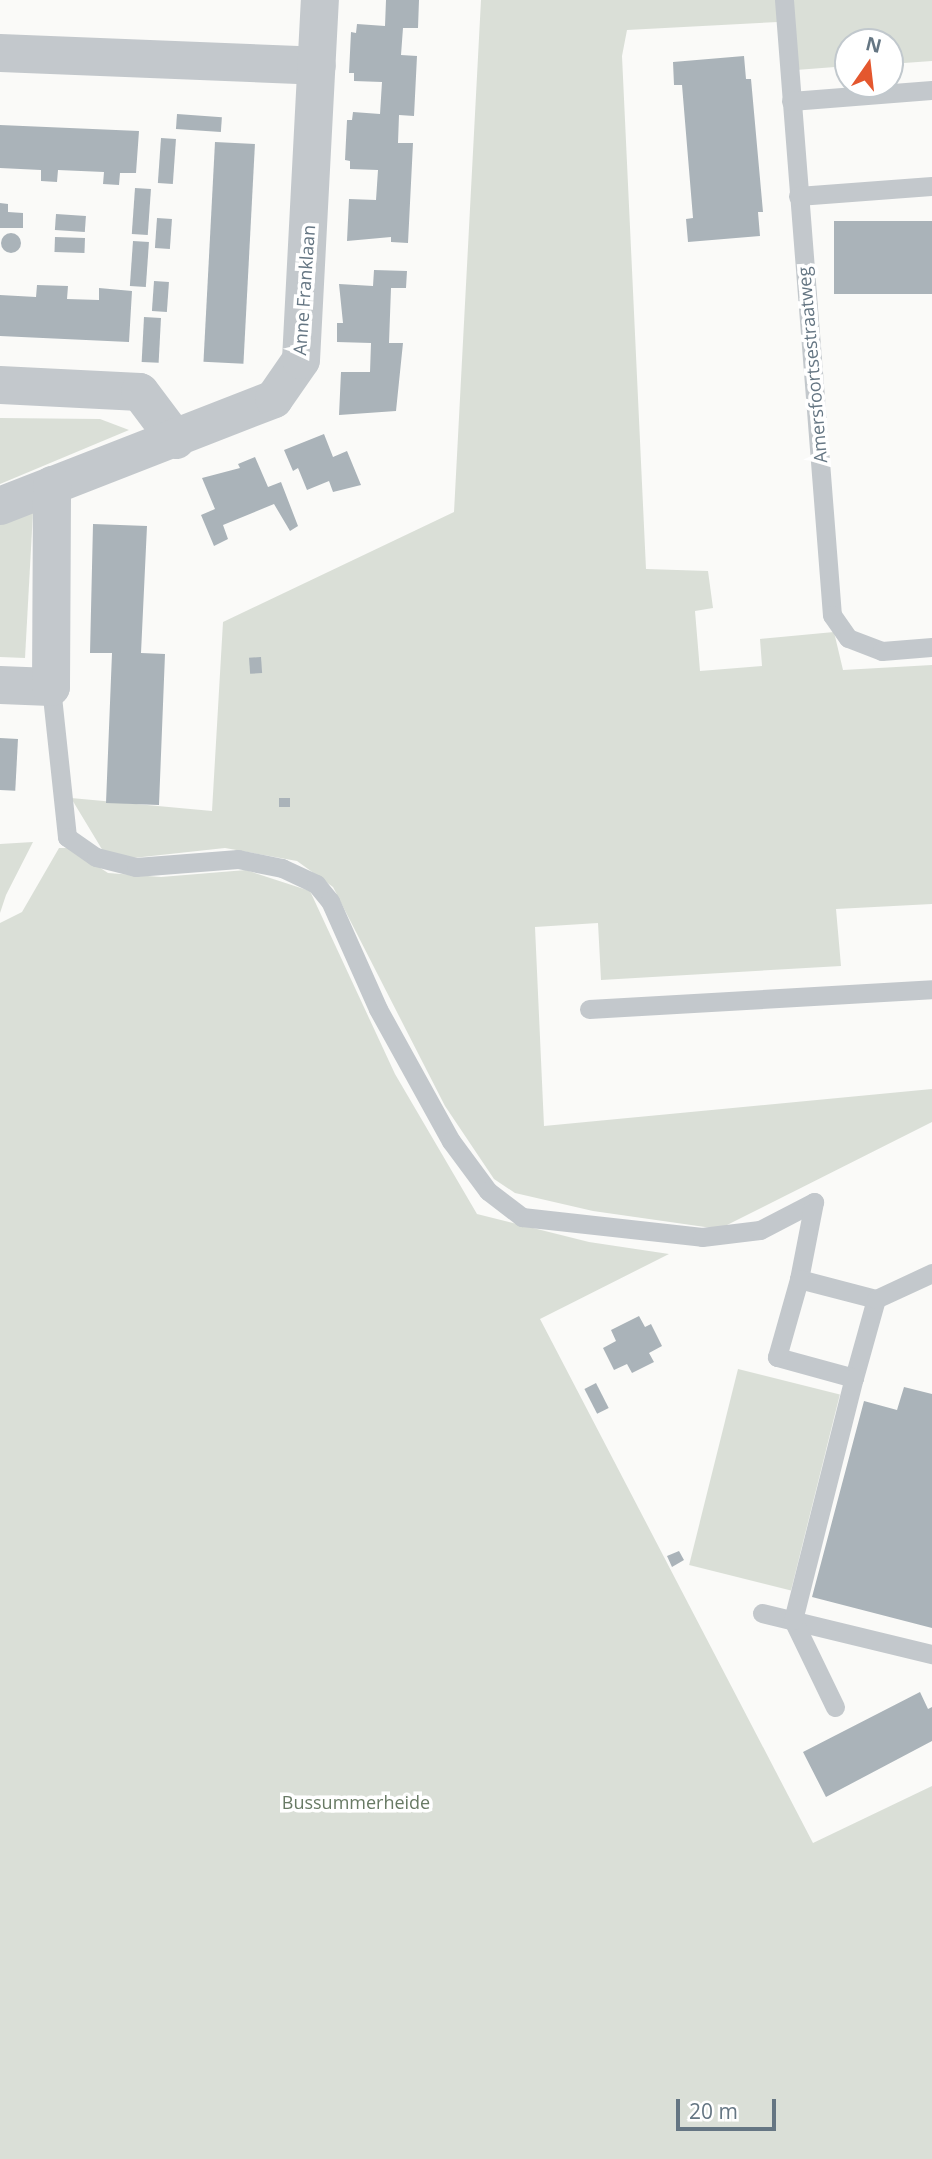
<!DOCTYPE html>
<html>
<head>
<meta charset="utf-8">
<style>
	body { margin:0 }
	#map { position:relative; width:932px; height:2159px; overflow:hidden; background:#fafaf8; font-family:"Open Sans",sans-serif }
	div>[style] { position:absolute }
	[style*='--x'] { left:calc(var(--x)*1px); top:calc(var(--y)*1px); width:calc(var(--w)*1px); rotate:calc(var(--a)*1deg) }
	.green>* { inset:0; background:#dadfd7; transform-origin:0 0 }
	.building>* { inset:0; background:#aab3b9; transform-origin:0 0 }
	.round { border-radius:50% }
	.service>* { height:19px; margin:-9.5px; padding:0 9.5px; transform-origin:9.5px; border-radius:9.5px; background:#c3c8cc }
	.minor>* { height:38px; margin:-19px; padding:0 19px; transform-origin:19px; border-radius:19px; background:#c3c8cc }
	span { translate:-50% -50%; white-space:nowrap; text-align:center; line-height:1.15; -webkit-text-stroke:7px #fff; paint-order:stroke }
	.street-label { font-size:18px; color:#657683 }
	.park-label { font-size:18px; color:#687a64 }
	.north { position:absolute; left:834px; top:28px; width:70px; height:70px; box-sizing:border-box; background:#fff; border:2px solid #c1c8cd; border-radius:50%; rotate:14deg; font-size:19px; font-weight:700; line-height:28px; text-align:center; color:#657683 }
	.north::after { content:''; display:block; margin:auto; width:24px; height:32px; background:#e4572e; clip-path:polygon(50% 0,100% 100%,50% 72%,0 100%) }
	.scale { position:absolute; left:676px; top:2099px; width:100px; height:32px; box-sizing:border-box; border:4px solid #657683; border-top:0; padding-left:9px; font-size:21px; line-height:24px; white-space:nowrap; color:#657683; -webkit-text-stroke:5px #fff; paint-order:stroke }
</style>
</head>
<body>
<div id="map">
	<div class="green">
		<i style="clip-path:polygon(481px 0,932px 0,932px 61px,890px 64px,890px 42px,848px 42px,848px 66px,783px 71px,778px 22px,627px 30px,622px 56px,646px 569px,708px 571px,713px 608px,695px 611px,700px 671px,762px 666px,760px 639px,834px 632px,843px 670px,932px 665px,932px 904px,836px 909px,841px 966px,601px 980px,598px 923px,535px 927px,544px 1126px,932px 1089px,932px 1122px,719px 1229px,593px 1211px,515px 1193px,494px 1179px,445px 1106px,333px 887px,297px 861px,225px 848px,133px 858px,103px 851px,71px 798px,212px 811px,223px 622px,454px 512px)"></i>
		<i style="clip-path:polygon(0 418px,100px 419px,129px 430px,0 484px)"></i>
		<i style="clip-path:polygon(33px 512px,25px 658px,0 657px,0 524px)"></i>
		<i style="clip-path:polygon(33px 842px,6px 895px,0 913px,0 844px)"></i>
		<i style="clip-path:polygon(59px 848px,70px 848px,108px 873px,161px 877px,246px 870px,310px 891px,395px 1074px,477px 1214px,589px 1242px,669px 1254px,540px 1319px,813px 1843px,932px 1786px,932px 2159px,0 2159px,0 923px,22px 912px)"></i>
		<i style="left:738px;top:1369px;width:105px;height:202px;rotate:14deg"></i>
	</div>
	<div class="building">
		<i style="clip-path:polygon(386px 0,419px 0,418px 28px,403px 28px,401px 55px,417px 56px,414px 116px,399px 115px,398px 143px,413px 143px,408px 243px,391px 242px,391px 237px,347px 241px,349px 199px,376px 200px,378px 170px,350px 169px,350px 161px,345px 160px,347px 120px,352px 120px,353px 112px,380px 114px,382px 82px,354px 81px,354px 73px,349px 73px,351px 32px,356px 33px,357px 24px,385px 26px)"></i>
		<i style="clip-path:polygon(744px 56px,746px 79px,751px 79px,763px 212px,758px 212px,760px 236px,688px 242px,686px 219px,693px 218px,682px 85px,674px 85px,673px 62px)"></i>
		<i style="left:177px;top:114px;width:45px;height:15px;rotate:4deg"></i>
		<i style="clip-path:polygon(0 125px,139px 131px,136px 173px,120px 173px,119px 185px,103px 184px,104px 172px,58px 170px,57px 182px,41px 181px,41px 170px,0 168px)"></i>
		<i style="left:161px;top:138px;width:15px;height:45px;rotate:4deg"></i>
		<i style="left:215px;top:142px;width:40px;height:220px;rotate:3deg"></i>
		<i style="left:135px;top:188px;width:16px;height:46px;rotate:4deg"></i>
		<i style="clip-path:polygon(0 203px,8px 204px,8px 212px,23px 213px,23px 228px,0 228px)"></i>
		<i style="left:56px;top:214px;width:30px;height:16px;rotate:4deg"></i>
		<i style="left:157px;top:218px;width:15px;height:30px;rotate:4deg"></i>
		<i style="left:932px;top:221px;width:73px;height:98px;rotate:90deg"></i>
		<i class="round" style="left:1px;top:233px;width:20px;height:20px"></i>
		<i style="left:55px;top:237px;width:30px;height:15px;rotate:2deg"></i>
		<i style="left:133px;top:241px;width:16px;height:45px;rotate:4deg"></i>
		<i style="clip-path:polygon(374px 270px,407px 271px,406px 288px,391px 288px,389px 343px,403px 343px,396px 411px,339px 415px,341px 372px,370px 372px,371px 343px,337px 342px,337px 323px,343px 323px,339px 284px,373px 286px)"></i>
		<i style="left:154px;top:281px;width:15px;height:30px;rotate:4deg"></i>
		<i style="clip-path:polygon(37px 285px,68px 286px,67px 299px,99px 300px,99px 288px,132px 291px,129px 342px,0 336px,0 295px,36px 297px)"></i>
		<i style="left:144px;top:317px;width:17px;height:45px;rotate:3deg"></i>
		<i style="clip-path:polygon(324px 434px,333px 457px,347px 451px,361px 485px,333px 492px,329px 481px,307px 490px,298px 468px,293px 471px,284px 450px)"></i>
		<i style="clip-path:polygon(255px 457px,268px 487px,281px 482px,298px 526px,290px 531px,274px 504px,223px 525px,228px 539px,214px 546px,201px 515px,215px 509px,202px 478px,240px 468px,238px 464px)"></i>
		<i style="clip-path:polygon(93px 524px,147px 526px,141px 653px,165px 654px,159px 805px,106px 803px,112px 653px,90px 653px)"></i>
		<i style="left:261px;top:657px;width:16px;height:12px;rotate:86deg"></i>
		<i style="left:0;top:738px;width:18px;height:52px;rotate:3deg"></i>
		<i style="left:279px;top:798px;width:11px;height:9px"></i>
		<i style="clip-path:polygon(639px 1316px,645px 1327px,651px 1324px,662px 1346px,649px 1353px,654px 1362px,632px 1373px,627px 1364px,614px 1370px,603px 1348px,616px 1341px,611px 1330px)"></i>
		<i style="left:596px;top:1383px;width:28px;height:13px;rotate:63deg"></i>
		<i style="clip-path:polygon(904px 1387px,932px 1394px,932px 1628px,812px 1597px,864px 1401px,897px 1410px)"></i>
		<i style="clip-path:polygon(679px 1551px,684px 1560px,672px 1567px,667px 1556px)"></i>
		<i style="clip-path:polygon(920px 1692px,928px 1709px,932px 1707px,932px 1741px,826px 1797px,803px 1752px)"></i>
	</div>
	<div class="service">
		<i style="--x:784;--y:0;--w:617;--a:85.54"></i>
		<i style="--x:832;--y:615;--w:28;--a:55"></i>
		<i style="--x:848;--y:638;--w:36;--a:21"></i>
		<i style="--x:882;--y:651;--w:50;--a:-4.6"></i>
		<i style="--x:791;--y:101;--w:141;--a:-4.5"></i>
		<i style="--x:798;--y:196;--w:134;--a:-4.3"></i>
		<i style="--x:51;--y:687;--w:151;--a:83.9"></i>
		<i style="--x:67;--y:837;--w:35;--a:35"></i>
		<i style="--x:96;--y:857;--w:41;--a:14"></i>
		<i style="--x:136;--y:867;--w:102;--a:-4.5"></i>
		<i style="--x:238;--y:859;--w:45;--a:11.6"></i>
		<i style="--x:282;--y:868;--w:38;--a:25"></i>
		<i style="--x:316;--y:884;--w:22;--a:51"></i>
		<i style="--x:330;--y:901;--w:118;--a:66"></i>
		<i style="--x:378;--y:1009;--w:151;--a:61.1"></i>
		<i style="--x:451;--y:1141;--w:62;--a:53.5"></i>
		<i style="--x:488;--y:1191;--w:43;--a:37.4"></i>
		<i style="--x:522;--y:1217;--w:181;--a:6.3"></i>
		<i style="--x:702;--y:1237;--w:58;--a:-6.9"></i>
		<i style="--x:760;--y:1230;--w:61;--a:-27.4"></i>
		<i style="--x:814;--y:1202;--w:78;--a:101"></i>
		<i style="--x:589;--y:1009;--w:344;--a:-3.3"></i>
		<i style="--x:799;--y:1279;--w:80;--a:14.6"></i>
		<i style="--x:876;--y:1299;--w:82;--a:105.6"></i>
		<i style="--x:854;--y:1378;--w:80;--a:-164.7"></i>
		<i style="--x:777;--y:1357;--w:81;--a:-74.2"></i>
		<i style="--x:876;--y:1299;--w:62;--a:-24.9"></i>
		<i style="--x:762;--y:1613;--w:175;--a:13.6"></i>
		<i style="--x:835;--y:1707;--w:97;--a:-115.8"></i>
		<i style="--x:793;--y:1620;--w:250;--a:-75.9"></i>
	</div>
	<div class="minor">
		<i style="--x:0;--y:53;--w:317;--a:2.3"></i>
		<i style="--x:0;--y:385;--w:140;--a:2.9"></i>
		<i style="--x:140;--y:392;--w:60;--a:53.1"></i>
		<i style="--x:0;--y:506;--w:294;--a:-21.3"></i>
		<i style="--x:274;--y:399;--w:47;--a:-55.3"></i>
		<i style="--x:301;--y:360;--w:361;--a:-87"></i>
		<i style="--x:0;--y:685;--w:51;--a:2.2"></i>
		<i style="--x:51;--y:687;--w:202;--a:-89.7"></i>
	</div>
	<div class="street-label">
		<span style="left:304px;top:290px;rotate:-86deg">Anne Franklaan</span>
		<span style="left:812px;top:365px;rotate:-95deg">Amersfoortsestraatweg</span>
	</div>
	<div class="park-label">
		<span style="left:356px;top:1802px">Bussummerheide</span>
	</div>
	<div class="north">N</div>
	<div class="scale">20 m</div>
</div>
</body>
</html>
